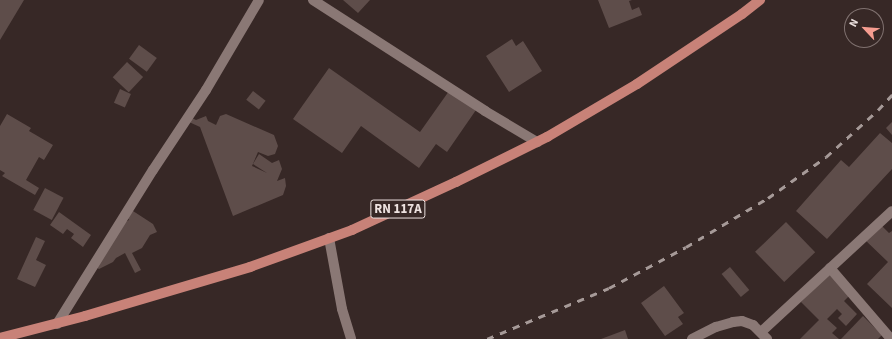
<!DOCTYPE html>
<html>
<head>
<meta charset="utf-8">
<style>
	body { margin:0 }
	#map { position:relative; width:892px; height:339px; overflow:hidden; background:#372826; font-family:"Source Sans 3",sans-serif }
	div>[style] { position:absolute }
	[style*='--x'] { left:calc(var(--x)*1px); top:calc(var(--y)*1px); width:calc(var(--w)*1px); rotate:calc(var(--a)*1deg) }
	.building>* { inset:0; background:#5e4d4a; transform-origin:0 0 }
	.street>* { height:10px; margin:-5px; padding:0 5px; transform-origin:5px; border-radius:5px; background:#8a7875 }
	.primary>* { height:10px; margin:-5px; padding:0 5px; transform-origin:5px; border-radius:5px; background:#c88278 }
	.rail>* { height:3px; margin-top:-1.5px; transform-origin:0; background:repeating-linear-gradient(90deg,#a69a98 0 7px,transparent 0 14px) }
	span { translate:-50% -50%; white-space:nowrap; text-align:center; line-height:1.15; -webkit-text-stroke:3px #372826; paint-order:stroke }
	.shield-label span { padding:1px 3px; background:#372826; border:1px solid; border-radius:3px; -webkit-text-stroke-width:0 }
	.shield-label { font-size:13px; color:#ede2e0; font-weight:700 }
	.north { position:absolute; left:844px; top:8px; width:40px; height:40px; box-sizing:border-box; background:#372826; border:1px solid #807270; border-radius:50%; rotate:296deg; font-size:11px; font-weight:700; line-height:16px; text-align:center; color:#ede2e0 }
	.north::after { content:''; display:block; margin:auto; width:14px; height:18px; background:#f59c90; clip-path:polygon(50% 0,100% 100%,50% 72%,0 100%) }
</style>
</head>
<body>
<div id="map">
	<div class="building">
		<i style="clip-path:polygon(0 0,24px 0,0 40px)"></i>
		<i style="clip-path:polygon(343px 0,370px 0,358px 13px)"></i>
		<i style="clip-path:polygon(598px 0,632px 0,629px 1px,632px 10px,639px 7px,642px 15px,609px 28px)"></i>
		<i style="clip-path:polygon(512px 39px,516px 46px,523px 41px,542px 71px,509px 92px,486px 56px)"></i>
		<i style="left:139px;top:45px;width:22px;height:17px;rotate:36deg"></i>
		<i style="left:127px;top:62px;width:22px;height:21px;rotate:43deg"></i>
		<i style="clip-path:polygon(329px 68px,420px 132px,449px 91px,476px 110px,447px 152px,436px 144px,419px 168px,361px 126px,342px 153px,293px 119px)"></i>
		<i style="left:120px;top:89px;width:12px;height:15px;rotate:24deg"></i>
		<i style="left:253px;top:91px;width:16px;height:11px;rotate:38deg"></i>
		<i style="clip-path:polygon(7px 114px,31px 128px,29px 131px,53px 145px,44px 160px,39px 157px,26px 180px,39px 188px,35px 195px,2px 176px,5px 173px,0 170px,0 126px)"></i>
		<i style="clip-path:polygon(226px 114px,274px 135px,278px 146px,275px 154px,268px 156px,258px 152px,252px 166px,267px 173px,253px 164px,259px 154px,272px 163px,279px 160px,282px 169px,277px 181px,285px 178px,286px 186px,283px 195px,233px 216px,200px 127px,189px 122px,186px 115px,196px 120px,206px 116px,208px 121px,216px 125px,220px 116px)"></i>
		<i style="clip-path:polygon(892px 122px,892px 135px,886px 128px)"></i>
		<i style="clip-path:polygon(880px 133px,892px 143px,892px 169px,827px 239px,796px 211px,841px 160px,849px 167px)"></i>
		<i style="left:45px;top:188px;width:21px;height:25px;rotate:28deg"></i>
		<i style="clip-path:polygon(133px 211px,153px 224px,157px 232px,150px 235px,142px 248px,132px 253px,141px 270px,135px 273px,125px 253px,116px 258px,113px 262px,99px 269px,94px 266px,112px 228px,129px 220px,125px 213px)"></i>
		<i style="clip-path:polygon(59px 212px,91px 235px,83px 247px,71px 238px,74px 234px,67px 229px,63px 234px,50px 225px)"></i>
		<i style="left:786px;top:222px;width:42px;height:43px;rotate:46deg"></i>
		<i style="clip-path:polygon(879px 223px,889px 233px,892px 231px,892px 308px,867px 284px,888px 262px,864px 239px)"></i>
		<i style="clip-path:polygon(36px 237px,45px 241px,36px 260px,46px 265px,35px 287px,17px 279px)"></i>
		<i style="left:730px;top:267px;width:30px;height:11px;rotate:50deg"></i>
		<i style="clip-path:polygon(829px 274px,850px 295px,844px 301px,857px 314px,846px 326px,838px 318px,842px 314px,837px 309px,827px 319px,837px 328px,832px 333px,839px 339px,800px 339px,819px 320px,801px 302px)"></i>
		<i style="clip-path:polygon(664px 286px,684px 313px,678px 317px,683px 324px,665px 336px,641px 303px)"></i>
		<i style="clip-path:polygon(863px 316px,882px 335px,878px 339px,841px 339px)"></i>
		<i style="clip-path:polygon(625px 330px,628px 339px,601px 339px)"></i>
	</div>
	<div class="street">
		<i style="--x:313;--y:0;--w:205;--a:32.8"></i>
		<i style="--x:485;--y:111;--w:61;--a:30.8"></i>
		<i style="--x:329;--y:238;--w:72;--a:79.6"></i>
		<i style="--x:342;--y:309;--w:31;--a:73"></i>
		<i style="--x:830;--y:268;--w:94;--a:49.3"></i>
		<i style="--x:57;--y:324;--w:181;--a:-58.1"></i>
		<i style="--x:153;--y:170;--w:96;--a:-56.5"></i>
		<i style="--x:206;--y:90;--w:104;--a:-59.5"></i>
		<i style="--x:761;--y:332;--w:178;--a:-42.7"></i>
		<i style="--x:692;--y:339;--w:27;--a:-27"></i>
		<i style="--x:716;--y:327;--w:18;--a:-16"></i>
		<i style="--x:733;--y:322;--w:9;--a:-6"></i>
		<i style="--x:742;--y:321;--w:12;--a:20"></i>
		<i style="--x:753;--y:325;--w:20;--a:45"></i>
	</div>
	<div class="primary">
		<i style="--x:0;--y:338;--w:88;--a:-14.5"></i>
		<i style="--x:85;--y:316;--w:172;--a:-16.5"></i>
		<i style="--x:250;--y:267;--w:109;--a:-19.9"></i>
		<i style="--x:352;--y:230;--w:115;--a:-24.8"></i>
		<i style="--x:456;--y:182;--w:102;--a:-26.3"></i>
		<i style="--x:547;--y:137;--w:104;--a:-30.5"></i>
		<i style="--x:637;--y:84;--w:126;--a:-33.7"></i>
		<i style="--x:742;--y:14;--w:23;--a:-38"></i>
	</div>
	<div class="rail">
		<i style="--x:487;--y:339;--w:132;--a:-22.7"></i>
		<i style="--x:609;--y:288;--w:87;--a:-28"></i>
		<i style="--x:686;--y:247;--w:96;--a:-30.9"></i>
		<i style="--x:768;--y:198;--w:71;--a:-35.3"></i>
		<i style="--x:826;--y:157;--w:70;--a:-42.1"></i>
		<i style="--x:878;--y:110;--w:21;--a:-47"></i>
	</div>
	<div class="shield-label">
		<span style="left:398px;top:209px">RN 117A</span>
	</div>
	<div class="north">N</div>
</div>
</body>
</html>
